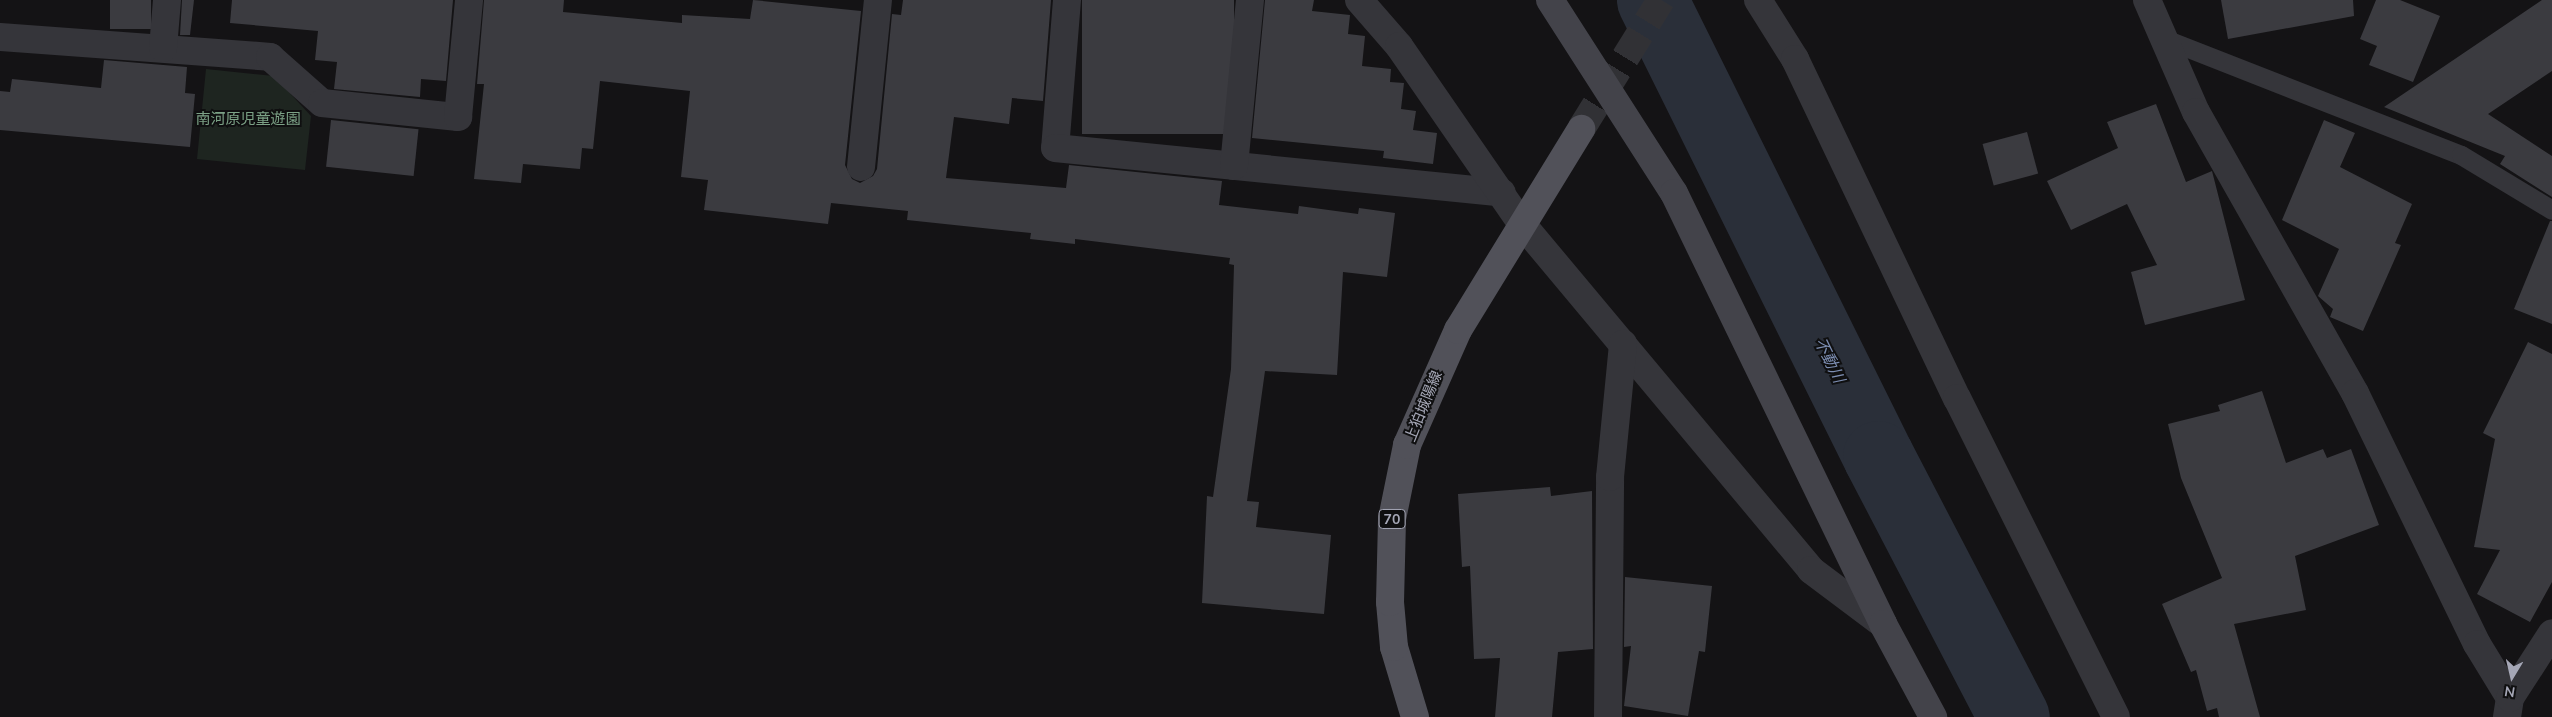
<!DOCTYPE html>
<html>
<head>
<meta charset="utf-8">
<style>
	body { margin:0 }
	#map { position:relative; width:2552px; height:717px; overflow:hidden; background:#141315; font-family:Mulish,"Noto Sans JP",sans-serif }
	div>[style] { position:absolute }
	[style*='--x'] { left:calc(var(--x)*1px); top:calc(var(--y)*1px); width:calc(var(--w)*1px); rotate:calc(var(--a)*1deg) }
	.green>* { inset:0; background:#1e2520 }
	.river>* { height:71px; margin:-35.5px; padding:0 35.5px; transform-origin:35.5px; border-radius:35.5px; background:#2a2f39 }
	.building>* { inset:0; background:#3b3b40; transform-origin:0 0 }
	.primary-tunnel>* { height:28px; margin-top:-14px; transform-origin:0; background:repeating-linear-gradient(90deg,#313135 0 28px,transparent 0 42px) }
	.lane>* { height:19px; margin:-9.5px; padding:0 9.5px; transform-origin:9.5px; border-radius:9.5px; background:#35353a }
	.street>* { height:28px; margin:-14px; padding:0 14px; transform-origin:14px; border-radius:14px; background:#35353a }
	.secondary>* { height:28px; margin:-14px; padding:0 14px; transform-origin:14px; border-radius:14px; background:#43434a }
	.primary>* { height:28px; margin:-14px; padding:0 14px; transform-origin:14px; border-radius:14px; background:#515159 }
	span { translate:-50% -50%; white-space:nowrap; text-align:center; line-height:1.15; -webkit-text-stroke:4px #0f0f10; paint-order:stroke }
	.shield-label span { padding:1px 4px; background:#0f0f10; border:1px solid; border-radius:4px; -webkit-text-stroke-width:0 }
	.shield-label { font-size:14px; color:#a5a7b6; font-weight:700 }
	.park-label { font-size:15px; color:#7ca186 }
	.street-label { font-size:15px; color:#a5a7b6 }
	.water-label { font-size:16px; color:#7c8db1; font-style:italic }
	.north { position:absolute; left:2487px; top:652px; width:50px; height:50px; -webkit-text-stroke:4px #0f0f10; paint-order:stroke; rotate:189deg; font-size:14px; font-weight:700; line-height:20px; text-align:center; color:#a5a7b6 }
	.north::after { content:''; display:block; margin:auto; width:18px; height:22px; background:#a5a7b6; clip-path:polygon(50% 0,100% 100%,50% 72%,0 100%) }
</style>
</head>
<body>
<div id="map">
	<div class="green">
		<i style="clip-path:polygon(206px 69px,274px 76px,311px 116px,305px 170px,197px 159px)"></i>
	</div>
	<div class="river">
		<i style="--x:1652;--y:0;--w:509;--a:63.64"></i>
		<i style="--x:1878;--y:456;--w:294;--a:62.5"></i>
	</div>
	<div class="building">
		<i style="left:110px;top:0;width:41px;height:29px"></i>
		<i style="clip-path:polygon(182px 0,194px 0,190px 35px,180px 35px)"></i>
		<i style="clip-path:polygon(232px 0,453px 0,446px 81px,421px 79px,420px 97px,334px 89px,337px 62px,315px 60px,318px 31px,230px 23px)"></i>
		<i style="clip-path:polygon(484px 0,564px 0,563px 12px,682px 23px,682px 15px,750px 19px,753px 0,861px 11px,845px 165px,852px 179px,860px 183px,873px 176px,877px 169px,892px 14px,901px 15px,903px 0,1051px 0,1043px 101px,1012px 98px,1009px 124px,954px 117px,946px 178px,1066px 188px,1069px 165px,1222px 181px,1219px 205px,1298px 214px,1299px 206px,1358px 214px,1359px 208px,1395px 213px,1387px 277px,1343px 272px,1337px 375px,1265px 371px,1247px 501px,1259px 502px,1256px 527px,1331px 535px,1324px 614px,1202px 603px,1207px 496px,1213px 497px,1231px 369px,1234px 265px,1229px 264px,1230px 258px,1075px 239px,1075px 244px,1030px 239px,1031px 233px,907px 220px,908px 211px,831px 203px,828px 224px,704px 210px,708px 180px,681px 177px,690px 91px,600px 81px,593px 149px,582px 148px,580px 169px,523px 164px,521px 183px,474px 179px,484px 84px,477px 84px)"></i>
		<i style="left:1082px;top:0;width:152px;height:134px"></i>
		<i style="clip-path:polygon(1265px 0,1314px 0,1312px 11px,1350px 15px,1348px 34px,1365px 36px,1362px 66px,1391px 69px,1390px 82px,1404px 83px,1401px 109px,1416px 111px,1413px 130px,1437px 133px,1433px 164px,1383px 158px,1384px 151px,1252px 138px)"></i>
		<i style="clip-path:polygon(2221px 0,2353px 0,2354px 16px,2228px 39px)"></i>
		<i style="clip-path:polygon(2376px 0,2400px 0,2440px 16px,2413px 82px,2369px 65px,2377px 46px,2360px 39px)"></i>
		<i style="clip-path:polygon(2542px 0,2552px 0,2552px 71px,2488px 114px,2552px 156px,2552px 197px,2500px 164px,2505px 156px,2384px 107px)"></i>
		<i style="clip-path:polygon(104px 60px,187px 67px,185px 93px,195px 94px,190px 147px,0 130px,0 91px,10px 92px,12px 79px,101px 88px)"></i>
		<i style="clip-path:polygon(2156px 104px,2186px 182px,2212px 171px,2245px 300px,2145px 325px,2131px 272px,2157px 265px,2127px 204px,2071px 230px,2047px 181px,2118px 148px,2107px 122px)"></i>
		<i style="left:331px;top:120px;width:88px;height:47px;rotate:6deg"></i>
		<i style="clip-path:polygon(2324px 120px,2355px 133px,2340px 167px,2412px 204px,2395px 243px,2401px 245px,2363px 331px,2330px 317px,2333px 309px,2318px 296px,2339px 249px,2282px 220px)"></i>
		<i style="left:2027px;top:132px;width:43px;height:46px;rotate:75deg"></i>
		<i style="clip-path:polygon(2550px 221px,2552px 221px,2552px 324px,2514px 309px)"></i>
		<i style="clip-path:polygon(2528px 342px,2552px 354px,2552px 582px,2530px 622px,2477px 594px,2500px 550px,2474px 547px,2495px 439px,2483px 433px)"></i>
		<i style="clip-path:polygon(2262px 391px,2286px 463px,2323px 449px,2327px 458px,2351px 449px,2379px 525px,2295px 556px,2306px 610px,2234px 624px,2260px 717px,2219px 717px,2217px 708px,2207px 711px,2196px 670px,2191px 672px,2162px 604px,2222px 578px,2181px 478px,2168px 424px,2220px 411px,2218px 405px)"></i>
		<i style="clip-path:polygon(1550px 487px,1551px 496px,1592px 491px,1593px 649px,1558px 652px,1552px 717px,1495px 717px,1500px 658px,1474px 659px,1470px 566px,1462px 567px,1458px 494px)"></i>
		<i style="clip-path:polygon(1625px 577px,1712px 586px,1705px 652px,1699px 651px,1688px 716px,1624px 706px,1631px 646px,1624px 647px)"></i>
	</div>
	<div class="primary-tunnel">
		<i style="--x:1581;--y:129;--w:152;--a:-58.2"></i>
	</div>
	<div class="lane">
		<i style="--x:2160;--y:37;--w:323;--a:21.4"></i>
		<i style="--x:2461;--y:155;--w:106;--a:31.1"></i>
	</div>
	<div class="street">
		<i style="--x:1067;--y:0;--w:148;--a:94.6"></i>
		<i style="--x:1055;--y:148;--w:449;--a:5.7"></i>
		<i style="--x:1359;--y:0;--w:61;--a:49"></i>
		<i style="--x:1399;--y:46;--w:216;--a:55.4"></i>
		<i style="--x:1522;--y:224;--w:451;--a:50.1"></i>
		<i style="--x:1811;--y:570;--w:90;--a:36.9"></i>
		<i style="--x:1758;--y:0;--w:70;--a:57.9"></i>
		<i style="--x:1795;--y:59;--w:376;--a:64.5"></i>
		<i style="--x:1957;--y:398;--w:356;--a:63.5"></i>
		<i style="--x:2147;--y:0;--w:122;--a:66.4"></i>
		<i style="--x:2196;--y:112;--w:323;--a:60.5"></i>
		<i style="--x:2355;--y:393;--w:279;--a:64.1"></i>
		<i style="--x:2477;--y:644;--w:63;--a:58.6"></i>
		<i style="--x:0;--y:37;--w:271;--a:4.2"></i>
		<i style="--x:270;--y:57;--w:69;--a:41.5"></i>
		<i style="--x:322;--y:103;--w:137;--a:5.9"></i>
		<i style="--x:458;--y:117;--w:118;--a:-84.6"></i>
		<i style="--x:163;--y:48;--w:48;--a:-85.2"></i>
		<i style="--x:1234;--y:166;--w:167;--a:-84.5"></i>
		<i style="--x:861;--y:167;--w:168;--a:-84.2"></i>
		<i style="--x:1608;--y:717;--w:240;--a:-89.5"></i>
		<i style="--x:1610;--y:477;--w:134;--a:-84.4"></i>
		<i style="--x:2507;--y:717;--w:19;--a:-81"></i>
		<i style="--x:2510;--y:698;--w:77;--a:-57.1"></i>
	</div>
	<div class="secondary">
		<i style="--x:1550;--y:0;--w:229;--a:57.3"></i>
		<i style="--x:1674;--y:193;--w:479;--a:64.1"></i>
		<i style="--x:1883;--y:624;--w:106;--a:61.7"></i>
	</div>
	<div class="primary">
		<i style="--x:1415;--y:717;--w:73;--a:-106.7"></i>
		<i style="--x:1394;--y:647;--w:45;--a:-95.1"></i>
		<i style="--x:1390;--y:602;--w:83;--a:-88.6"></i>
		<i style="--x:1392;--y:519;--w:76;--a:-78.5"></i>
		<i style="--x:1407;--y:445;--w:126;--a:-66.1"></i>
		<i style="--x:1458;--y:330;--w:236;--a:-58.5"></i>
	</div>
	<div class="shield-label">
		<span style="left:1392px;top:519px">70</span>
	</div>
	<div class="park-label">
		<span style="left:248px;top:119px">南河原児童遊園</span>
	</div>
	<div class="street-label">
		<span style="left:1423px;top:406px;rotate:-68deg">上狛城陽線</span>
	</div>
	<div class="water-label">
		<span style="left:1830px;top:360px;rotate:64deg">不動川</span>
	</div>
	<div class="north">N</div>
</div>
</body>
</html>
